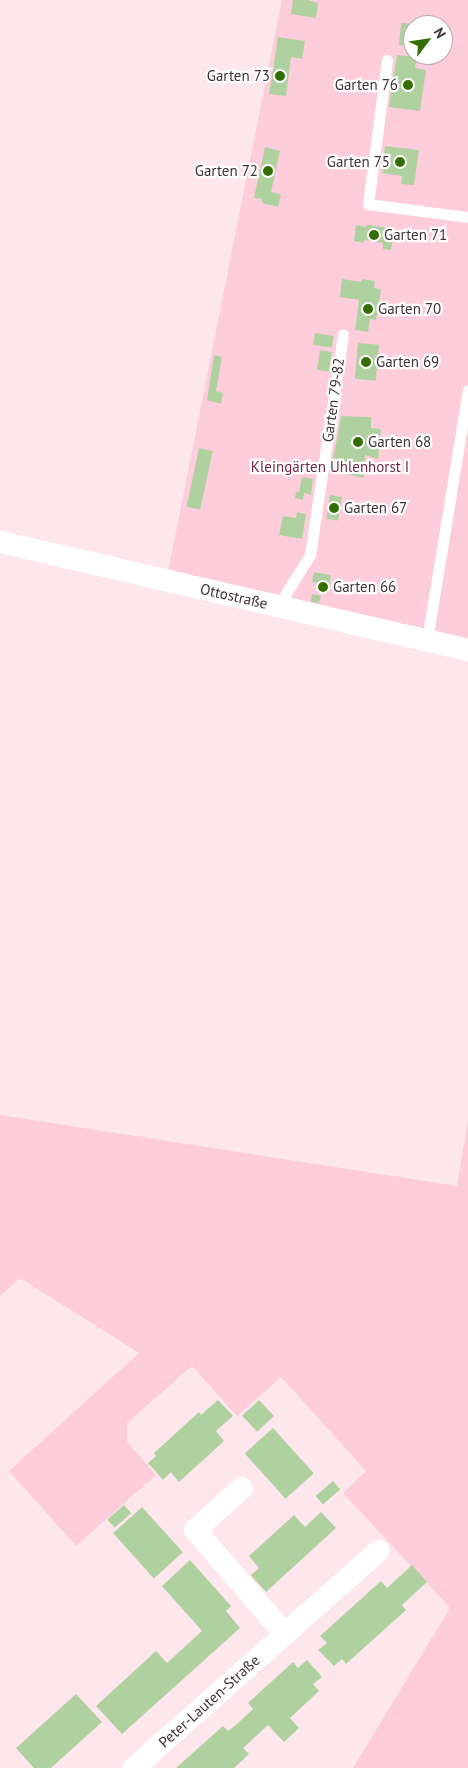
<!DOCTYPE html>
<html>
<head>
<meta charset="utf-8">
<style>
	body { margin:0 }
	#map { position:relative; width:468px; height:1768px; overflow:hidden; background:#fde7ed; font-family:"PT Sans",sans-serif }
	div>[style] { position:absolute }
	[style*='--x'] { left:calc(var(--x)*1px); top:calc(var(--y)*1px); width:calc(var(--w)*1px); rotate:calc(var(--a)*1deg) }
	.green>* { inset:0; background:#fecddb }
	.building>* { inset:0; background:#afd1a0; transform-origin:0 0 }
	.lane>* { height:11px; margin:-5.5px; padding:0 5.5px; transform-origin:5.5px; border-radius:5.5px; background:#fff }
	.street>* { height:22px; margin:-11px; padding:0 11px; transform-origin:11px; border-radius:11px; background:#fff }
	.dots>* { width:14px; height:14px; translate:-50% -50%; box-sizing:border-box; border:2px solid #fff; border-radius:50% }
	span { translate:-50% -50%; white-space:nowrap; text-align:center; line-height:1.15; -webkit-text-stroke:4.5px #fff; paint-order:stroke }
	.poi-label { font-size:15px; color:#403236 }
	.right { translate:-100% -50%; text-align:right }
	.left { translate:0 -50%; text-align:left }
	.street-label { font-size:15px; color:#403236 }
	.park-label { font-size:15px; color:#712843 }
	.north { position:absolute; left:403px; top:15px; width:50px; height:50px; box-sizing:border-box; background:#fff; border:1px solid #b3adaf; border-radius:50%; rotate:59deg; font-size:14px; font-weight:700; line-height:20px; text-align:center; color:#403236 }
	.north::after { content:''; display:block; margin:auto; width:18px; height:22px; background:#336f00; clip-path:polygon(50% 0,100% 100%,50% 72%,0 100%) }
</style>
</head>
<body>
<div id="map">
	<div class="green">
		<i style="clip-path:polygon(evenodd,282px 0,468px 0,468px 638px,168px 572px,282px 0,413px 25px,443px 25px,443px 55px,413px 55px,413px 25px)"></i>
		<i style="clip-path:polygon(0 1115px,457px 1186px,468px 1120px,468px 1768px,353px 1768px,450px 1608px,343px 1493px,366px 1471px,281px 1377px,237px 1416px,192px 1366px,127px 1423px,127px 1441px,156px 1475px,76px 1546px,9px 1471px,139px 1353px,20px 1278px,0 1296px)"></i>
	</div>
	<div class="building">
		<i style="clip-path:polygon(293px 0,308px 0,318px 3px,316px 18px,291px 14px)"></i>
		<i style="clip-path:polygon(401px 23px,413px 24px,413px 46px,399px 45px)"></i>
		<i style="clip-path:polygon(278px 37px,305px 41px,302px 59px,291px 57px,286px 96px,269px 94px)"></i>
		<i style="clip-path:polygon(397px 55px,417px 57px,415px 68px,426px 70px,420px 111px,389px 107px)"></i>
		<i style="clip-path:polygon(385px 146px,419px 150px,414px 185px,401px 184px,402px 176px,382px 173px)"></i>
		<i style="clip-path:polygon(265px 147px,280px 151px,271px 192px,281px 194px,278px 207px,262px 203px,262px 199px,254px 198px)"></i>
		<i style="clip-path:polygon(356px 225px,366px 227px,367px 225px,395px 229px,391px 250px,383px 249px,383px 243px,364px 240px,364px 243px,354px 241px)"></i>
		<i style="clip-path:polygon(342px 279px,361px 282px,362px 279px,375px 281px,374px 288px,381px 289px,376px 320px,370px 319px,368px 332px,355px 330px,359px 300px,340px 297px)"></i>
		<i style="left:315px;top:333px;width:19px;height:12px;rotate:9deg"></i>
		<i style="left:358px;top:343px;width:21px;height:36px;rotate:5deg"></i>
		<i style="left:320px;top:350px;width:12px;height:20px;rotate:9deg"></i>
		<i style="clip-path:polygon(214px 355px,222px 357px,216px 391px,223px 393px,221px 404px,207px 400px)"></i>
		<i style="clip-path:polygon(341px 416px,371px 417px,371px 428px,381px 429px,378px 459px,365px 455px,364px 478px,331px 471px)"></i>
		<i style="left:199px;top:448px;width:14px;height:60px;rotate:12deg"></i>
		<i style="clip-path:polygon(302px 477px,313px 479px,311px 495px,304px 493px,303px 500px,295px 498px,296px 492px,299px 492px)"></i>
		<i style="left:330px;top:495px;width:12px;height:24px;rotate:9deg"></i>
		<i style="clip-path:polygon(297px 512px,306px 514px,302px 539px,279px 535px,283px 516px,296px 518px)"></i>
		<i style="clip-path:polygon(314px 572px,331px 575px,328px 593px,317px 592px,319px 583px,312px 582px)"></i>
		<i style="clip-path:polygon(312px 594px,321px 596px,319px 603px,311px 602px)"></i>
		<i style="clip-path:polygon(218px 1400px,233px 1416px,216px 1431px,224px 1441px,179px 1482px,171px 1472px,163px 1480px,148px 1463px,156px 1456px,154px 1453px,199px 1412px,201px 1415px)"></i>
		<i style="left:259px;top:1400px;width:22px;height:23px;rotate:47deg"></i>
		<i style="left:273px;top:1428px;width:61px;height:38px;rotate:48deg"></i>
		<i style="left:333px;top:1481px;width:11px;height:23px;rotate:49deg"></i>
		<i style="left:124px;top:1505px;width:11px;height:22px;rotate:49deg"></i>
		<i style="left:142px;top:1507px;width:61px;height:39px;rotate:48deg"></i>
		<i style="clip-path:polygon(321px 1512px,336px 1528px,266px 1592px,251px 1575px,259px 1568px,249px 1556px,294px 1515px,305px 1527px)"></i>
		<i style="clip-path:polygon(190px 1560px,231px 1606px,226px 1611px,240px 1628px,122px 1734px,96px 1706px,156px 1651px,167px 1663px,202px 1631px,162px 1586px)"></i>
		<i style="clip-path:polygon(412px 1565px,427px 1582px,402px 1605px,406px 1610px,346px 1664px,342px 1659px,334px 1666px,318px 1650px,327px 1643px,320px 1636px,381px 1581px,387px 1588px)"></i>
		<i style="clip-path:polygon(307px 1660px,322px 1677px,313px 1684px,319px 1691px,290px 1718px,299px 1728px,284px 1742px,268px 1725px,243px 1748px,249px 1754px,234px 1768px,176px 1768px,223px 1726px,228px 1731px,237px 1724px,253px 1709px,248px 1703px,293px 1662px,298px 1668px)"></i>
		<i style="clip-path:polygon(76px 1694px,102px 1722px,51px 1768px,34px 1768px,16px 1748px)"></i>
	</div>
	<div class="lane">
		<i style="--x:387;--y:60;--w:145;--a:97.5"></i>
		<i style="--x:368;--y:204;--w:101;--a:7.4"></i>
		<i style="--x:278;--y:606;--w:60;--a:-57.9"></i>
		<i style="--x:310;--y:555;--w:223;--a:-81.5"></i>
		<i style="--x:427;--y:640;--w:253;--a:-80.7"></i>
	</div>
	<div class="street">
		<i style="--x:0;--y:542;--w:480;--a:13"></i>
		<i style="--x:242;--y:1488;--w:63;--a:138.2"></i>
		<i style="--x:195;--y:1530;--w:138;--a:49.1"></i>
		<i style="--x:134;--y:1768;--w:327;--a:-41.6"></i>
	</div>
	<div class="dots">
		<i style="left:280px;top:76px;background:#336f00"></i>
		<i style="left:408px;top:85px;background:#336f00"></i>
		<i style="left:400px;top:162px;background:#336f00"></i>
		<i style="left:268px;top:171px;background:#336f00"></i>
		<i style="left:374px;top:235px;background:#336f00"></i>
		<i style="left:368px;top:309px;background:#336f00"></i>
		<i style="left:366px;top:362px;background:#336f00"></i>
		<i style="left:358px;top:442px;background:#336f00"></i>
		<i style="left:334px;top:508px;background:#336f00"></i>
		<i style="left:323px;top:587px;background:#336f00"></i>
	</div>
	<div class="poi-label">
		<span class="right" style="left:270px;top:76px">Garten 73</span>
		<span class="right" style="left:398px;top:85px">Garten 76</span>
		<span class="right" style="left:390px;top:162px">Garten 75</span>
		<span class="right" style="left:258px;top:171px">Garten 72</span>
		<span class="left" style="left:384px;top:235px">Garten 71</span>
		<span class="left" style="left:378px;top:309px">Garten 70</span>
		<span class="left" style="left:376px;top:362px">Garten 69</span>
		<span class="left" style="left:368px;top:442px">Garten 68</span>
		<span class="left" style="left:344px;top:508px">Garten 67</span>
		<span class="left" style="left:333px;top:587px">Garten 66</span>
	</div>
	<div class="street-label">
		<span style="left:333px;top:400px;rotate:-82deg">Garten 79-82</span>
		<span style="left:234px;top:596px;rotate:13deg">Ottostraße</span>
		<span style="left:209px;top:1701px;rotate:-42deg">Peter-Lauten-Straße</span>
	</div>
	<div class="park-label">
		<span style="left:330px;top:467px">Kleingärten Uhlenhorst I</span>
	</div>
	<div class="north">N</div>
</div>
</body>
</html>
